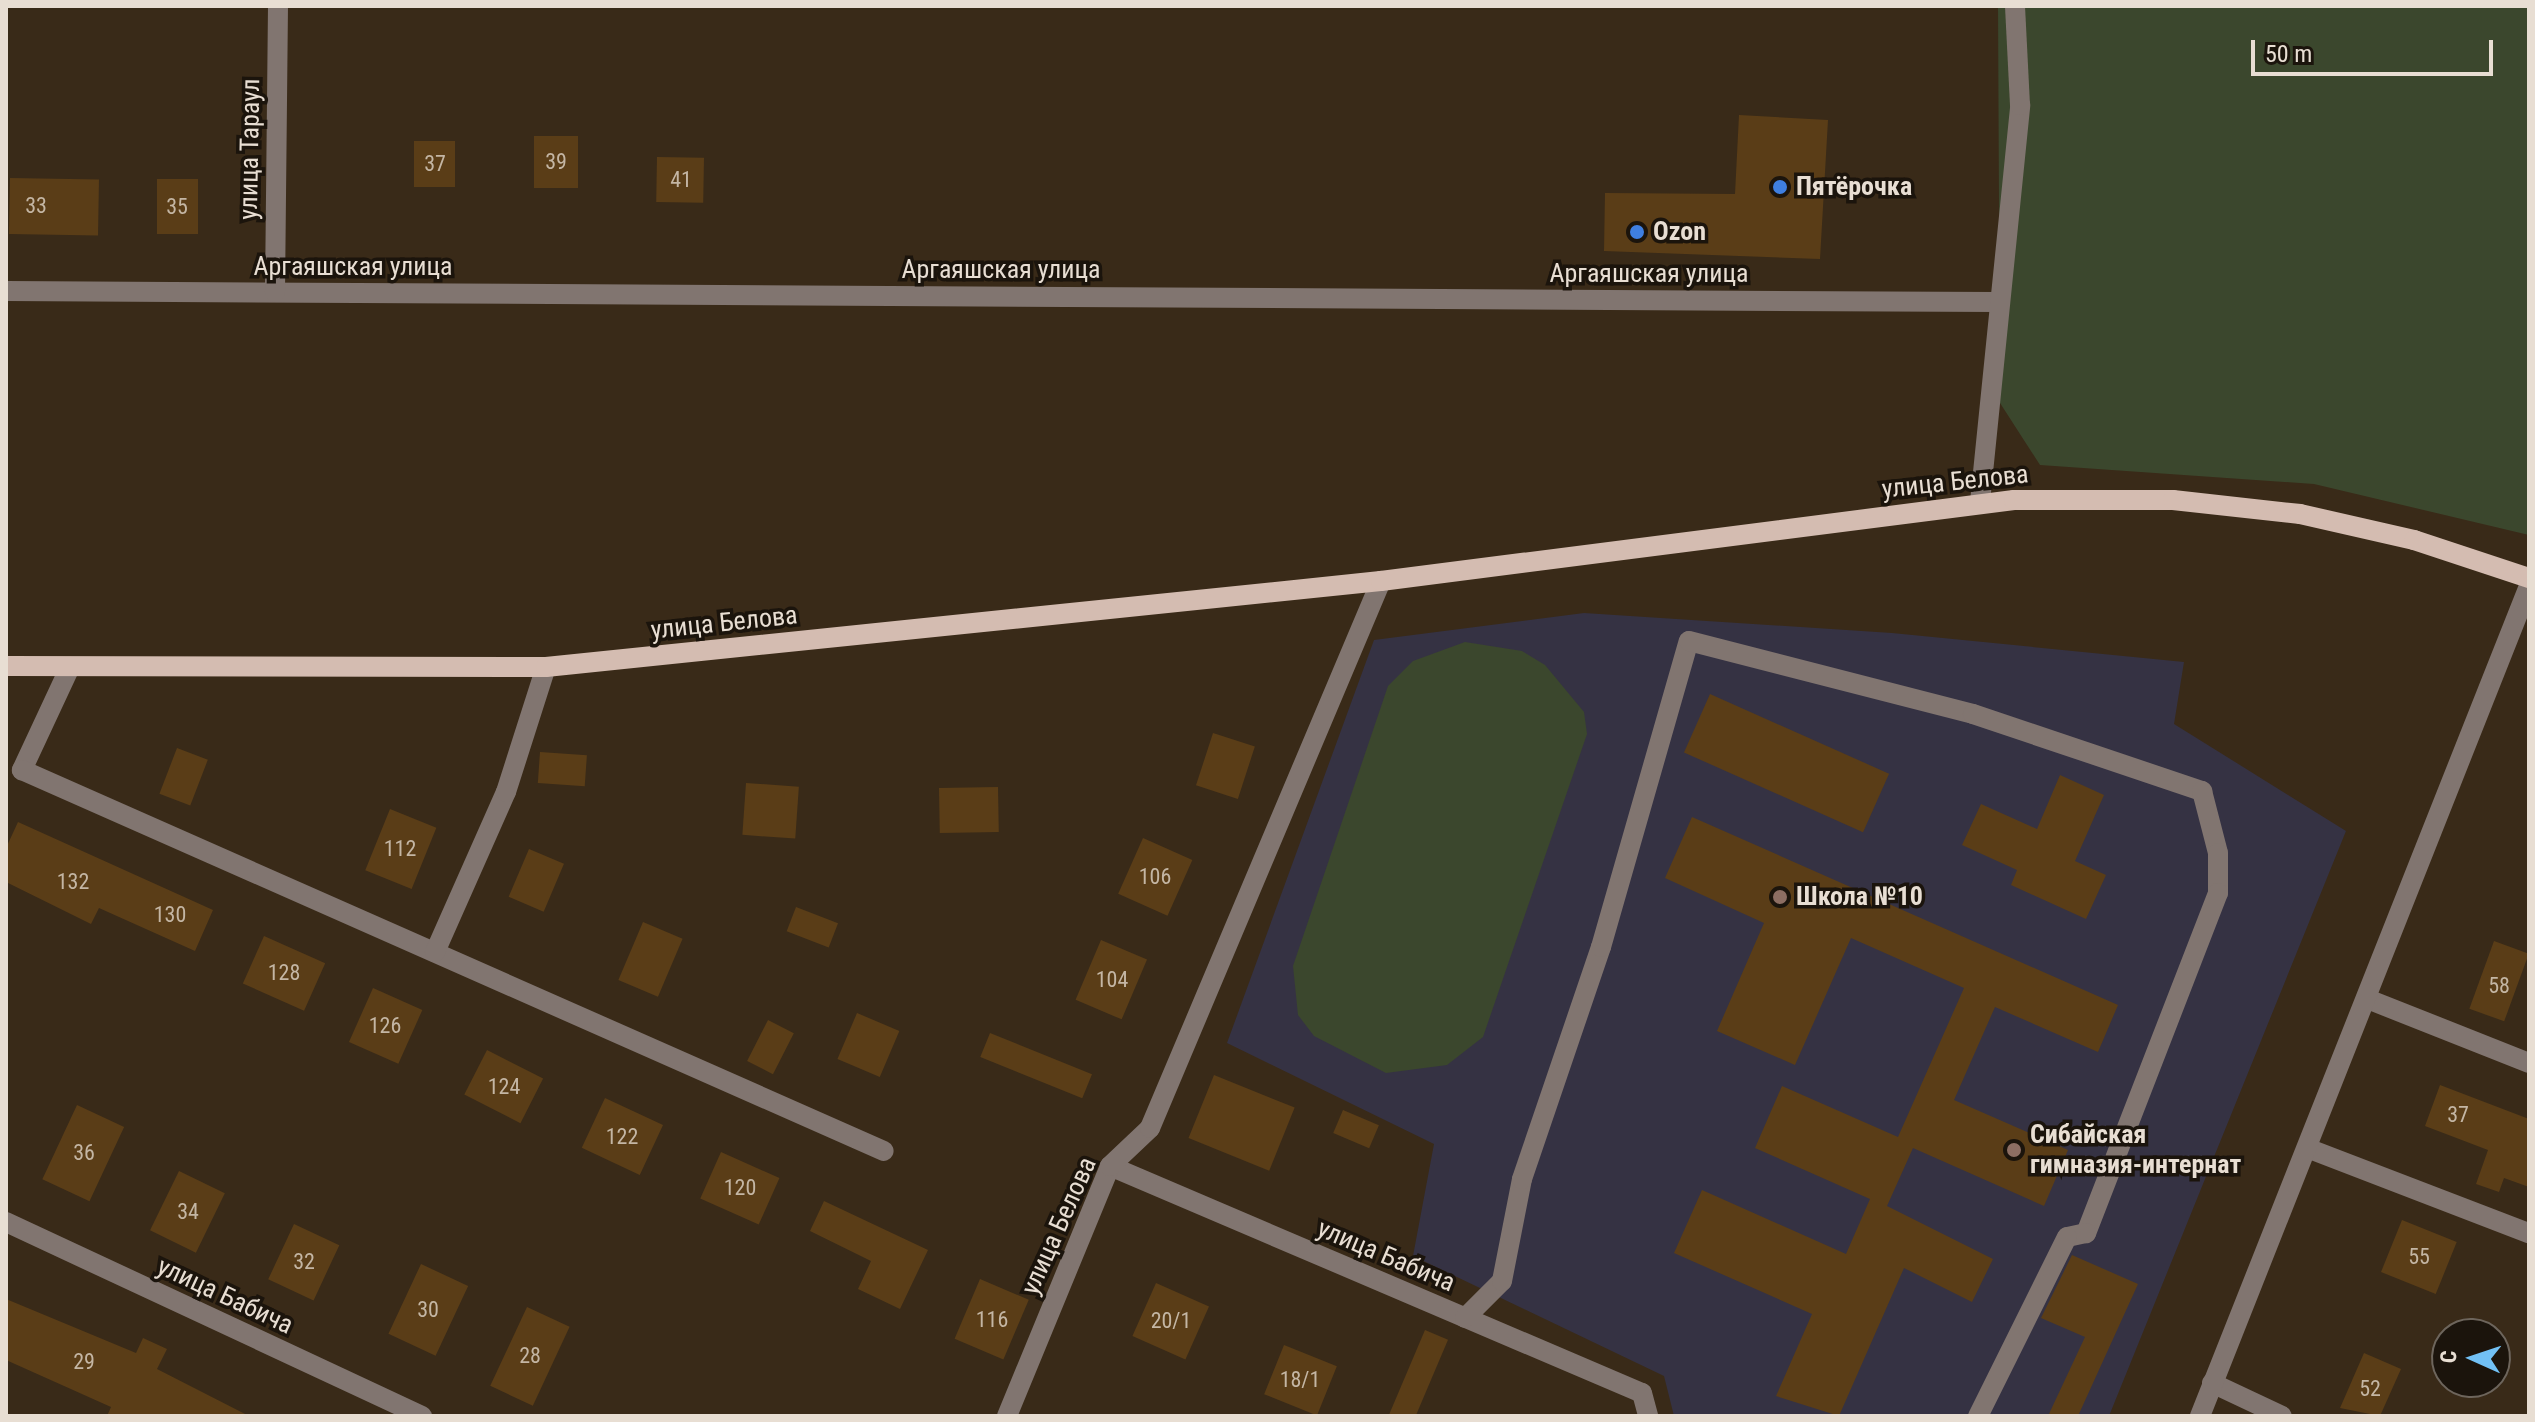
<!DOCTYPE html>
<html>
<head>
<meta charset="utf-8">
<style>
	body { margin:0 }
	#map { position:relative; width:2535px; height:1422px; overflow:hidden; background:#392a18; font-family:"Roboto Condensed",sans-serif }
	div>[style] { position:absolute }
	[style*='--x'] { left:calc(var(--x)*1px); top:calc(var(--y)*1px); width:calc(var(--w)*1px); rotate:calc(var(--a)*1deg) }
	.education>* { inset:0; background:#353243 }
	.green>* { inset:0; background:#3b472d }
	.building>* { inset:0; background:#5a3d17; transform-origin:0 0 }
	.minor>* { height:20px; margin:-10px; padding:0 10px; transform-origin:10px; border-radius:10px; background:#817570 }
	.major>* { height:20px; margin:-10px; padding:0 10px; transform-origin:10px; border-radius:10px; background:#d4bcb1 }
	.dots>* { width:22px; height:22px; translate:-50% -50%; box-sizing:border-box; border:4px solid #1b140c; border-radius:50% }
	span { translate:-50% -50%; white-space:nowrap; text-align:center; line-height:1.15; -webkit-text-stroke:7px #1b140c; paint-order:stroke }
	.number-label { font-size:22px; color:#c4b6a4 }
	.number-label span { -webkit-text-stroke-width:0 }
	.street-label { font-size:26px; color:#e8ded3 }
	.poi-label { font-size:26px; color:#e8ded3; font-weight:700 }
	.left { translate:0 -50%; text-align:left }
	.frame { position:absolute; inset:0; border:8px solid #e8ded3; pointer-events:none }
	.north { position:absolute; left:2431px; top:1318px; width:80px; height:80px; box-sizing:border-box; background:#1b140c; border:2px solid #6d655c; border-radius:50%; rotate:273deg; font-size:22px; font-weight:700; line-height:32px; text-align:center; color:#e8ded3 }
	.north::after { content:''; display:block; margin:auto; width:28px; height:36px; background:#72c1f5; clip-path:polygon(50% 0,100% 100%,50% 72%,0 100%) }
	.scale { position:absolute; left:2251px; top:40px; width:242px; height:36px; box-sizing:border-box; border:4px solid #e8ded3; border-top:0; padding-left:10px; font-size:24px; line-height:28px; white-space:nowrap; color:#e8ded3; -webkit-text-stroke:6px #1b140c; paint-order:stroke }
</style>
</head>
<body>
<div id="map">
	<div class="education">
		<i style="clip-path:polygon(1584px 613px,1892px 633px,2184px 662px,2174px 724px,2346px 831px,2109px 1416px,1674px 1416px,1664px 1376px,1413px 1256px,1434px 1144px,1227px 1043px,1374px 640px)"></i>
	</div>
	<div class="green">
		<i style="clip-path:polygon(1998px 6px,2529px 6px,2529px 535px,2314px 484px,2040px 465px,2000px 403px)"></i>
		<i style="clip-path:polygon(1465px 642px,1522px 651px,1545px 665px,1584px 712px,1587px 734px,1483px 1037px,1447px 1065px,1386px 1073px,1314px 1036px,1298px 1015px,1293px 966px,1388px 686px,1413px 661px)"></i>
	</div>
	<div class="building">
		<i style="clip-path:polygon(1739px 115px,1828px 120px,1820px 259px,1604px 251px,1605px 193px,1735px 194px)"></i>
		<i style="left:534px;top:136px;width:44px;height:52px"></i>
		<i style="left:414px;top:141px;width:41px;height:46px"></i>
		<i style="left:657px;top:157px;width:47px;height:45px;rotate:1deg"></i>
		<i style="left:10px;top:178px;width:89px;height:56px;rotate:1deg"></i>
		<i style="left:157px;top:179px;width:41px;height:55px"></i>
		<i style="left:1710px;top:694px;width:196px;height:64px;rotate:24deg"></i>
		<i style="left:1213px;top:733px;width:44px;height:55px;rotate:18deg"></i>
		<i style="left:177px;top:748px;width:33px;height:49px;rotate:21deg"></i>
		<i style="left:540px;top:752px;width:47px;height:31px;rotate:4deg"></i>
		<i style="clip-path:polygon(2060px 775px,2104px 795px,2075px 861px,2106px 875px,2086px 919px,2011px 885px,2017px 870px,1962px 845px,1981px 804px,2037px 829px)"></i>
		<i style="left:746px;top:783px;width:53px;height:52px;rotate:4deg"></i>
		<i style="left:998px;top:787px;width:45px;height:59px;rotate:89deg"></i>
		<i style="left:390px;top:809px;width:50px;height:66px;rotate:22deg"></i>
		<i style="clip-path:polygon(1692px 817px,2118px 1005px,2098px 1052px,1995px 1007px,1954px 1100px,2068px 1150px,2044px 1206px,1913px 1148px,1887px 1206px,1993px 1259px,1972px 1302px,1904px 1268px,1839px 1416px,1776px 1396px,1812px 1314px,1674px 1253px,1702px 1190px,1846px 1254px,1870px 1199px,1755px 1148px,1782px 1086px,1898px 1137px,1964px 988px,1851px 938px,1795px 1065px,1717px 1031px,1764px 923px,1665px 878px)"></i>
		<i style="clip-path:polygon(18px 822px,213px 910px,195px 951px,99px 908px,91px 924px,6px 882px,6px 848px)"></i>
		<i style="left:1143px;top:838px;width:54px;height:61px;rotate:24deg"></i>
		<i style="left:529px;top:849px;width:38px;height:52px;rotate:23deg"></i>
		<i style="left:796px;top:907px;width:45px;height:26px;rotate:21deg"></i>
		<i style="left:643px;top:922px;width:43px;height:63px;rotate:23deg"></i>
		<i style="left:264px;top:936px;width:67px;height:52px;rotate:24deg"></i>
		<i style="left:1101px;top:940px;width:50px;height:65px;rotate:23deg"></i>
		<i style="left:2494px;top:941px;width:37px;height:72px;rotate:20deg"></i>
		<i style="left:373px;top:988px;width:54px;height:59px;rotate:24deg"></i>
		<i style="left:857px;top:1013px;width:46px;height:50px;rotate:23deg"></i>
		<i style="left:768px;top:1020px;width:29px;height:46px;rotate:27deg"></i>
		<i style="left:990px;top:1033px;width:110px;height:26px;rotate:22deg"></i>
		<i style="left:487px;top:1050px;width:63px;height:50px;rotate:27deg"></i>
		<i style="left:1214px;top:1075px;width:87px;height:68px;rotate:22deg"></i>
		<i style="clip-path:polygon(2440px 1085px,2529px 1119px,2529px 1187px,2504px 1178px,2499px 1192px,2476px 1184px,2488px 1150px,2425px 1126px)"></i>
		<i style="left:605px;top:1098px;width:64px;height:55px;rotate:25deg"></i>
		<i style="left:77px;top:1105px;width:52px;height:82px;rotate:25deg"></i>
		<i style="left:1343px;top:1110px;width:39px;height:25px;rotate:23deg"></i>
		<i style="left:721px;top:1152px;width:64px;height:51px;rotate:24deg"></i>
		<i style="left:179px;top:1171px;width:51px;height:66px;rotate:26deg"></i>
		<i style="clip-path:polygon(824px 1201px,928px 1250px,900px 1309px,858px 1289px,871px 1261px,810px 1231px)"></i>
		<i style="left:2402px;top:1220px;width:59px;height:56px;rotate:22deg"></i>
		<i style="left:294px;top:1224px;width:50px;height:61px;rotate:25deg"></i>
		<i style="clip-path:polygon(2072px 1255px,2138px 1284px,2078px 1416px,2048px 1416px,2085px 1337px,2041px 1318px)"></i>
		<i style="left:421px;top:1264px;width:52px;height:77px;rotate:25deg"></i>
		<i style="left:980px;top:1279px;width:53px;height:65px;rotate:23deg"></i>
		<i style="left:1156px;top:1283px;width:58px;height:58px;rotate:24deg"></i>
		<i style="clip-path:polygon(6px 1299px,136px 1353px,143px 1338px,167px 1349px,157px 1369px,249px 1416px,107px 1416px,111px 1407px,6px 1360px)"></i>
		<i style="left:527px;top:1307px;width:47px;height:87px;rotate:25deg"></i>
		<i style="left:1425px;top:1330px;width:25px;height:94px;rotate:23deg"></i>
		<i style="left:1284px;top:1345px;width:57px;height:53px;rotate:22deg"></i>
		<i style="clip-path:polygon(2364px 1353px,2401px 1369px,2380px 1416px,2340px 1408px)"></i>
	</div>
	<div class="minor">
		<i style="--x:6;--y:291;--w:1990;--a:0.32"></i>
		<i style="--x:275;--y:292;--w:286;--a:-89.4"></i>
		<i style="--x:1980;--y:502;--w:399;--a:-84.2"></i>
		<i style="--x:2020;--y:105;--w:99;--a:-92.9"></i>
		<i style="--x:70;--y:667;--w:114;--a:115"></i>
		<i style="--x:22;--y:770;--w:942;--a:23.85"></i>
		<i style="--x:435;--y:952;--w:175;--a:-66.1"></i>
		<i style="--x:506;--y:792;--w:131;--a:-72.3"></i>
		<i style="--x:2370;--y:1000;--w:171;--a:21.6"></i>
		<i style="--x:2307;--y:1148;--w:238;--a:21"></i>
		<i style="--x:1110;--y:1166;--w:578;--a:23.11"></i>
		<i style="--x:1642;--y:1393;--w:24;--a:75"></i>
		<i style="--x:6;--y:1222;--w:459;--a:25"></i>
		<i style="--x:1465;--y:1318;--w:52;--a:-45"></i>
		<i style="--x:1502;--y:1281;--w:104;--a:-78.9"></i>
		<i style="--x:1522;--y:1179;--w:245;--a:-71.2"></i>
		<i style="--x:1601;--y:947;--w:318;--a:-74"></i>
		<i style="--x:1689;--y:641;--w:293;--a:14.4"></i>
		<i style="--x:1973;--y:714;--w:242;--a:18.6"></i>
		<i style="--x:2202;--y:791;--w:64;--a:75.5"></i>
		<i style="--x:2218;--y:853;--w:40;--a:90"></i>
		<i style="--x:2218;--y:893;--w:365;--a:111.2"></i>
		<i style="--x:2086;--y:1233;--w:19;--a:168"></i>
		<i style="--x:2067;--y:1237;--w:200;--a:116.4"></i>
		<i style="--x:2212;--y:1383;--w:77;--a:25.2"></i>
		<i style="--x:1007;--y:1416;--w:270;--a:-67.6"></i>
		<i style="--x:1110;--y:1166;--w:55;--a:-43.5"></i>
		<i style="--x:1150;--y:1128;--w:594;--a:-67.11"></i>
		<i style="--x:2200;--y:1416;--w:893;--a:-68.38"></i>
	</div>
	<div class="major">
		<i style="--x:6;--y:666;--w:540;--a:0.11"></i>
		<i style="--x:546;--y:667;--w:839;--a:-5.88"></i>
		<i style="--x:1381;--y:581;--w:638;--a:-7.29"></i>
		<i style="--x:2014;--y:500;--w:159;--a:0"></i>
		<i style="--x:2173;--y:500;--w:128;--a:6.3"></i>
		<i style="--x:2300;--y:514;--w:117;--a:12.8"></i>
		<i style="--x:2414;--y:540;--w:121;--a:18.3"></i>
	</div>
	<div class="dots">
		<i style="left:1780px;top:187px;background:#3f7fe0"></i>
		<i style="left:1637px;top:232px;background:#3f7fe0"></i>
		<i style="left:1780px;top:897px;background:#8d6e63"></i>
		<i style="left:2014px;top:1150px;background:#8d6e63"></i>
	</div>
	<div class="number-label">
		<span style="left:556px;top:162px">39</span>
		<span style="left:435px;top:164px">37</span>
		<span style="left:681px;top:180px">41</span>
		<span style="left:36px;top:206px">33</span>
		<span style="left:177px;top:207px">35</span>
		<span style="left:400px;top:849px">112</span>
		<span style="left:1155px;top:877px">106</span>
		<span style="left:73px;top:882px">132</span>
		<span style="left:170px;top:915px">130</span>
		<span style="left:284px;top:973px">128</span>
		<span style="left:1112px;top:980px">104</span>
		<span style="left:2499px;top:986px">58</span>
		<span style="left:385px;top:1026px">126</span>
		<span style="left:504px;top:1087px">124</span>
		<span style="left:2458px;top:1115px">37</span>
		<span style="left:622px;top:1137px">122</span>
		<span style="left:84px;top:1153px">36</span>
		<span style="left:740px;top:1188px">120</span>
		<span style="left:188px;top:1212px">34</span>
		<span style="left:2419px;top:1257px">55</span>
		<span style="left:304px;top:1262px">32</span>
		<span style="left:428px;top:1310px">30</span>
		<span style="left:992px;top:1320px">116</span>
		<span style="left:1171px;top:1321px">20/1</span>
		<span style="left:530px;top:1356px">28</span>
		<span style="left:84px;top:1362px">29</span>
		<span style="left:1300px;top:1380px">18/1</span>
		<span style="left:2370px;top:1389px">52</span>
	</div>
	<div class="street-label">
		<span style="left:250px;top:149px;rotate:-89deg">улица Тараул</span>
		<span style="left:353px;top:267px">Аргаяшская улица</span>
		<span style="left:1001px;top:270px">Аргаяшская улица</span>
		<span style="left:1649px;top:274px">Аргаяшская улица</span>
		<span style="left:1955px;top:482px;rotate:-6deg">улица Белова</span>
		<span style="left:724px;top:623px;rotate:-6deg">улица Белова</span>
		<span style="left:1059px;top:1226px;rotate:-66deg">улица Белова</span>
		<span style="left:1386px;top:1256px;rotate:23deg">улица Бабича</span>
		<span style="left:225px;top:1296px;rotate:25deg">улица Бабича</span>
	</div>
	<div class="poi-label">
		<span class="left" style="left:1796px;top:187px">Пятёрочка</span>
		<span class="left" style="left:1653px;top:232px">Ozon</span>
		<span class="left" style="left:1796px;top:897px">Школа №10</span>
		<span class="left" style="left:2030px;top:1150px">Сибайская<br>гимназия-интернат</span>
	</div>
	<div class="frame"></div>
	<div class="north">С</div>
	<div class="scale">50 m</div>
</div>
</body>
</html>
